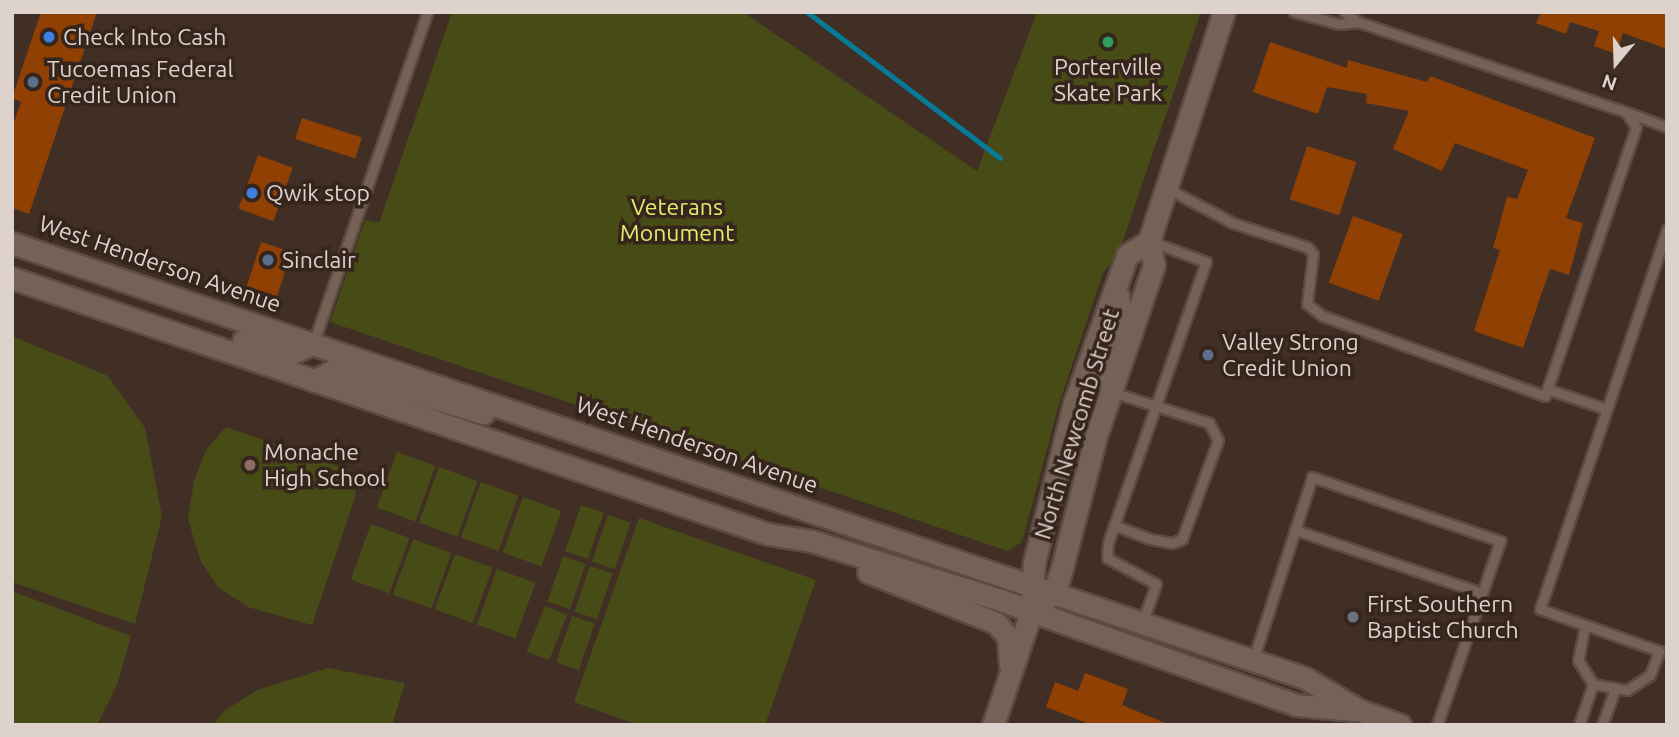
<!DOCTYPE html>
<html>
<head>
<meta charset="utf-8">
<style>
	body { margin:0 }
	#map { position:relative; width:1679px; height:737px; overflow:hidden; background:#412f26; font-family:Ubuntu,sans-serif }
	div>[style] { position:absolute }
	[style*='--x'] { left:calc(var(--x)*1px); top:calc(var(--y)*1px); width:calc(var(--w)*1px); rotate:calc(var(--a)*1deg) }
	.green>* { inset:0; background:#474b16; transform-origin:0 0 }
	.stream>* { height:5px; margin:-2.5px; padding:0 2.5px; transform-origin:2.5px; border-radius:2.5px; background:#067b98 }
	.building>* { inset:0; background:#8f4002; transform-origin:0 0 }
	.roads { filter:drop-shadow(2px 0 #5a4b43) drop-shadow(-2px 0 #5a4b43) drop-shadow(0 2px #5a4b43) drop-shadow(0 -2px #5a4b43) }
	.lane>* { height:9px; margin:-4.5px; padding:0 4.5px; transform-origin:4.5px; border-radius:4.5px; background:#756156 }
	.secondary>* { height:21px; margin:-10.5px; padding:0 10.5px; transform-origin:10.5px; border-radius:10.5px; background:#756156 }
	.dots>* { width:19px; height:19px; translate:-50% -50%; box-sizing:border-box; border:4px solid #36251c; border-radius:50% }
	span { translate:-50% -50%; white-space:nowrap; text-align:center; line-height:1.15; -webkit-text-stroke:7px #36251c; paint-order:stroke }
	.poi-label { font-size:23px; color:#ded2cc }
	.left { translate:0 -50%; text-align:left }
	.park-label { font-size:23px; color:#e1ec6b }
	.street-label { font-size:23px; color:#ded2cc }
	.frame { position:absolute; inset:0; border:14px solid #ded2cc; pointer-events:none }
	.north { position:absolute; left:1581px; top:28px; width:70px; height:70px; -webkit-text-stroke:5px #36251c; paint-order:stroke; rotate:199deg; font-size:19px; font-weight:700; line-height:28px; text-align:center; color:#ded2cc }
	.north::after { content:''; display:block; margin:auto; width:24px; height:32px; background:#ded2cc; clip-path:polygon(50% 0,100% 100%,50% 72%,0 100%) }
</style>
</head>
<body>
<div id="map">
	<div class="green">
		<i style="clip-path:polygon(452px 12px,743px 12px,977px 171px,1037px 12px,1201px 12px,1119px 252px,1103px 273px,1060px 401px,1022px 542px,1008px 551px,330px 322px,365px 220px,379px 223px)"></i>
		<i style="clip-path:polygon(12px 336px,108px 376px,145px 428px,162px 516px,135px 624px,12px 582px)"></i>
		<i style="clip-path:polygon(226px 427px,349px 470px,356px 494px,312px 625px,248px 607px,218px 587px,201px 562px,188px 519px,194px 481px,206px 450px)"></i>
		<i style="left:397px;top:452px;width:41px;height:59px;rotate:20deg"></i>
		<i style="left:439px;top:467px;width:41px;height:59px;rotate:20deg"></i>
		<i style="left:481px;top:482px;width:40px;height:59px;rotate:20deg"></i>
		<i style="left:523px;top:497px;width:41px;height:59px;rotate:20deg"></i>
		<i style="left:581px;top:505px;width:24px;height:49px;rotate:19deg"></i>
		<i style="left:608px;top:515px;width:24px;height:49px;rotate:19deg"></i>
		<i style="clip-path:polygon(639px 518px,816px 580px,765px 725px,638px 725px,574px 702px)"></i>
		<i style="left:371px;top:524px;width:41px;height:59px;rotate:20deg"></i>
		<i style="left:413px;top:539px;width:41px;height:59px;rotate:20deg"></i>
		<i style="left:455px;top:554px;width:40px;height:59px;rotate:20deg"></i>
		<i style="left:563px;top:556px;width:24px;height:48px;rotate:19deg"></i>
		<i style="left:590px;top:566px;width:24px;height:48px;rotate:19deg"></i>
		<i style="left:497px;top:569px;width:41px;height:59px;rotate:20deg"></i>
		<i style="clip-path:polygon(12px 591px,131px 636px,117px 685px,97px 725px,12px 725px)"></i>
		<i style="left:545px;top:606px;width:24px;height:49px;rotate:22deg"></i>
		<i style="left:572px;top:616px;width:24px;height:49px;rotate:19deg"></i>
		<i style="clip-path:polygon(328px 668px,405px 683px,392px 725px,213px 725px,224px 711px,257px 690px)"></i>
	</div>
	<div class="stream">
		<i style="--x:807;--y:12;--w:242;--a:37.1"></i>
	</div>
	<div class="building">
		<i style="clip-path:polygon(41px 12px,97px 12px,29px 214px,12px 208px,12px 128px,21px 102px,12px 98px)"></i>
		<i style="clip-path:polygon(1541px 12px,1667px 12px,1667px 49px,1623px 33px,1616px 54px,1594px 46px,1599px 31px,1570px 22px,1566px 34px,1536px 23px)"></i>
		<i style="clip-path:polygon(1270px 42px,1347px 68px,1348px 60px,1427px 82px,1430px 76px,1595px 138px,1566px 218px,1583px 223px,1569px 275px,1550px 269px,1523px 348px,1474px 331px,1500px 250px,1493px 248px,1507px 197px,1517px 199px,1528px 170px,1455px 143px,1442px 171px,1393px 149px,1409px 111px,1366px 103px,1367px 94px,1327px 87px,1318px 114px,1253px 92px)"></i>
		<i style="left:302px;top:118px;width:63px;height:22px;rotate:18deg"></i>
		<i style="left:1307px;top:146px;width:52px;height:56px;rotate:18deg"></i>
		<i style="left:258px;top:155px;width:37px;height:57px;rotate:20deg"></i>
		<i style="left:1353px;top:216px;width:53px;height:71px;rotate:20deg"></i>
		<i style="left:261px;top:242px;width:32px;height:47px;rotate:18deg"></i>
		<i style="clip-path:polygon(1085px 673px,1128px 689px,1122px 705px,1170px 725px,1092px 725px,1046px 707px,1055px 682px,1078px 691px)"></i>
	</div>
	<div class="roads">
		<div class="lane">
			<i style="--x:1294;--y:12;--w:47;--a:14.9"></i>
			<i style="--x:1339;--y:24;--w:19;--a:-6"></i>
			<i style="--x:1626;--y:112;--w:44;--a:20.1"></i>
			<i style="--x:1168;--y:189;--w:73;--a:27.6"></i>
			<i style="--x:1233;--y:223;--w:78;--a:18"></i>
			<i style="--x:1307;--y:247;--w:9;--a:49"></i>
			<i style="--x:1313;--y:254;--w:50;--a:96.8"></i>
			<i style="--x:1307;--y:304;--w:20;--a:37"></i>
			<i style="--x:1323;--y:316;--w:236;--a:19.8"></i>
			<i style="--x:1545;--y:396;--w:284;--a:-71.3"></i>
			<i style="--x:1636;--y:127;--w:18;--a:-124"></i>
			<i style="--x:1626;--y:112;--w:283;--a:-161.4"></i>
			<i style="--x:1358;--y:22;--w:17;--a:-144"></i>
			<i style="--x:313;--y:344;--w:351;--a:-71"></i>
			<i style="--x:1547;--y:389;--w:62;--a:18.7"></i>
			<i style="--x:1112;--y:392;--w:102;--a:17.7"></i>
			<i style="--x:1209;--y:423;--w:19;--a:62"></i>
			<i style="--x:1218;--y:440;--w:105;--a:110"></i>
			<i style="--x:1182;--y:539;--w:11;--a:158"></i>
			<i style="--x:1172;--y:543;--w:22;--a:-170"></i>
			<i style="--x:1150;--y:539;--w:39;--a:-159"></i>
			<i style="--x:1295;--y:530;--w:197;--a:18.6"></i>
			<i style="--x:1142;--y:623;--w:41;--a:-70.3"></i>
			<i style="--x:1156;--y:584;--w:55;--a:-152"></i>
			<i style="--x:1107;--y:558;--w:15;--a:-86"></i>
			<i style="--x:1108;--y:543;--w:298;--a:-70.8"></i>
			<i style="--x:1206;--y:262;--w:60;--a:-159.4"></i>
			<i style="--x:1585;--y:625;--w:36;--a:101"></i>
			<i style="--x:1578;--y:660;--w:28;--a:58"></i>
			<i style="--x:1593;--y:684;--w:35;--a:10"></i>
			<i style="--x:1627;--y:690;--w:27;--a:-33"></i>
			<i style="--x:1650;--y:675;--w:26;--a:-69"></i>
			<i style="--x:1659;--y:651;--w:78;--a:-160.6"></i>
			<i style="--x:1585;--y:625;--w:48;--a:-160.4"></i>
			<i style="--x:1540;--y:609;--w:401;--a:-71.5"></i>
			<i style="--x:1253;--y:660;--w:192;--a:-72.1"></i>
			<i style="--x:1312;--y:477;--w:199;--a:18.8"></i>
			<i style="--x:1500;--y:541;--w:194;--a:108.9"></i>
			<i style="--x:1579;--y:725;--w:43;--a:-71.1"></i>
			<i style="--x:1602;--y:725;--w:35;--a:-70"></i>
		</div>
		<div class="secondary">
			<i style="--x:12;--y:243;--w:1364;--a:18.59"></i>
			<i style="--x:1305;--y:678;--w:63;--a:30.7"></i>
			<i style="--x:1359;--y:710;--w:44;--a:20.1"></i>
			<i style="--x:12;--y:278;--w:798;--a:18.71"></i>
			<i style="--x:768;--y:534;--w:45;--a:9"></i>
			<i style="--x:812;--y:541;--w:200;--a:17.4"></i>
			<i style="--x:1003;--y:601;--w:311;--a:19.5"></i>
			<i style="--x:1296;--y:705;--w:58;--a:4.9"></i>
			<i style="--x:243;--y:341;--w:48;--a:15.8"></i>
			<i style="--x:289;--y:354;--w:26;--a:-23"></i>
			<i style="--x:314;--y:381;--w:21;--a:-29"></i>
			<i style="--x:332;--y:371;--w:25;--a:9"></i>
			<i style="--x:357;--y:375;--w:132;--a:16.8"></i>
			<i style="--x:1111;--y:389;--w:27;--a:-103"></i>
			<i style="--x:1105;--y:363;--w:49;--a:-72.3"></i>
			<i style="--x:1120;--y:316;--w:21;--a:-95"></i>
			<i style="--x:868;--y:572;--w:138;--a:21.7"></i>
			<i style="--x:996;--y:623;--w:18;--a:49"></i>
			<i style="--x:1008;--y:637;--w:28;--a:86"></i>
			<i style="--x:1043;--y:602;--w:15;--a:-42"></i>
			<i style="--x:1054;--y:592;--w:18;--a:-71"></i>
			<i style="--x:1060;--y:575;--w:144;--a:-75.5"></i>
			<i style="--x:1096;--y:436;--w:181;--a:-71.3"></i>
			<i style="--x:1154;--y:265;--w:25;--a:-102"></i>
			<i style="--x:1149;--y:241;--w:241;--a:-71.9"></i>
			<i style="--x:993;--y:725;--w:118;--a:-71.3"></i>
			<i style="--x:1031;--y:613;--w:50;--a:-86.6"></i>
			<i style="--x:1034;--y:563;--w:164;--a:-75.9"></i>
			<i style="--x:1074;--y:404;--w:158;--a:-70.4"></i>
			<i style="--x:1127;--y:255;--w:26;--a:-32"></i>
		</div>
	</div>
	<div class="dots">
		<i style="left:49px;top:37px;background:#3f7fe0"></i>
		<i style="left:1108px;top:42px;background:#2e9e5b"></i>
		<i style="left:33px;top:82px;background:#5c6f8a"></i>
		<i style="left:252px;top:193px;background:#3f7fe0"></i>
		<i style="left:268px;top:260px;background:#5c6f8a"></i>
		<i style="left:1208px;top:355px;background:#5c6f8a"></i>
		<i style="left:250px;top:465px;background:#8d6e63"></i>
		<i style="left:1353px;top:617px;background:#6b7280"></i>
	</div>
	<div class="poi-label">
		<span class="left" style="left:63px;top:37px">Check Into Cash</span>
		<span style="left:1108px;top:80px">Porterville<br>Skate Park</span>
		<span class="left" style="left:47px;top:82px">Tucoemas Federal<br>Credit Union</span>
		<span class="left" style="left:266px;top:193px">Qwik stop</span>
		<span class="left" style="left:282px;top:260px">Sinclair</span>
		<span class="left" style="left:1222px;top:355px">Valley Strong<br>Credit Union</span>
		<span class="left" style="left:264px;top:465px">Monache<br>High School</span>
		<span class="left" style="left:1367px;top:617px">First Southern<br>Baptist Church</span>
	</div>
	<div class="park-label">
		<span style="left:677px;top:220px">Veterans<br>Monument</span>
	</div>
	<div class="street-label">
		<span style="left:160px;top:264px;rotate:19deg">West Henderson Avenue</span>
		<span style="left:1077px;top:424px;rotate:-73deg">North Newcomb Street</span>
		<span style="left:697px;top:445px;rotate:19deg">West Henderson Avenue</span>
	</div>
	<div class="frame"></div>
	<div class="north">N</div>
</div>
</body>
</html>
